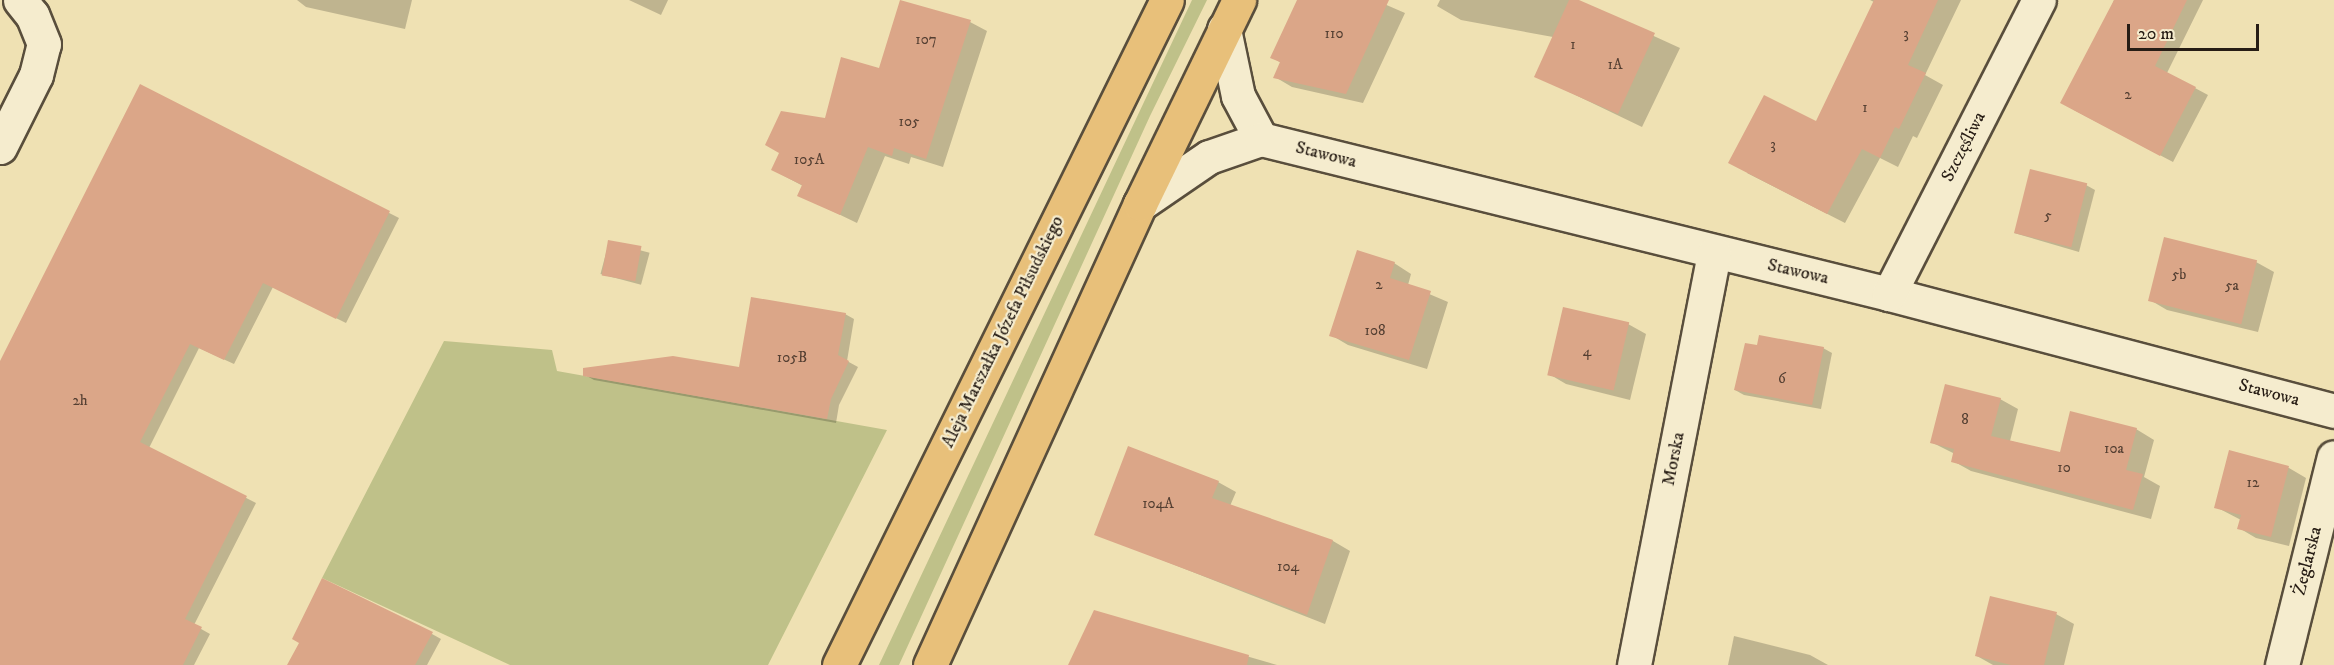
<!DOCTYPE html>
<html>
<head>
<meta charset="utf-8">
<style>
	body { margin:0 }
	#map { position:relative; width:2334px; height:665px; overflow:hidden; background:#efe1b3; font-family:"IM FELL DW Pica",serif }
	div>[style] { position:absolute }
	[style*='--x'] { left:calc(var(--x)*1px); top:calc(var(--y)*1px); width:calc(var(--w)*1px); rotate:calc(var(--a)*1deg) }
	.green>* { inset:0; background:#bfc189 }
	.shadow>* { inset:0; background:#0003; transform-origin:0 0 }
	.building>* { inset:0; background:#dba688; transform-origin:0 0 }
	.roads { filter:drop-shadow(2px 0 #594e3c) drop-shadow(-2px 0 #594e3c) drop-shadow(0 2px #594e3c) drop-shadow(0 -2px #594e3c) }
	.minor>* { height:33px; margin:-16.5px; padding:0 16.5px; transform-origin:16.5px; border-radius:16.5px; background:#f5ecce }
	.major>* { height:33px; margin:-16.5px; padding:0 16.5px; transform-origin:16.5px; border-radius:16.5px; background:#e8c07a }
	span { translate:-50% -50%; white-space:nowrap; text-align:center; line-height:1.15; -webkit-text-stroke:4.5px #f5ecce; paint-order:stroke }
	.number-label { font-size:15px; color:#543f32 }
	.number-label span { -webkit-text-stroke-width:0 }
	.street-label { font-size:18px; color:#271d15 }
	.scale { position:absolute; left:2127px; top:24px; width:132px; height:27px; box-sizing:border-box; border:3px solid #271d15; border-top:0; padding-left:8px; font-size:18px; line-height:21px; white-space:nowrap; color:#271d15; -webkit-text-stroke:4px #f5ecce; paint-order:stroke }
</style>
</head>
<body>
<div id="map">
	<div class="green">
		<i style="clip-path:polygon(1192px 0,1207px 0,1150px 116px,899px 665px,879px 665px)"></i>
		<i style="clip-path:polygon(444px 341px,552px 350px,557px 371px,887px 430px,768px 665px,510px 665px,322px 578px)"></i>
	</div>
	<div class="shadow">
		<i style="clip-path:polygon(297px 0,412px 0,405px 29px,306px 7px)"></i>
		<i style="clip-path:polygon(629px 0,668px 0,661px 15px)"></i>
		<i style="clip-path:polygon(1299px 0,1375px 0,1405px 13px,1363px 103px,1292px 87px,1275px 77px,1281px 63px,1272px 57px)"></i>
		<i style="clip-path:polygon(1440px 0,1575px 0,1680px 48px,1642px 127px,1536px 76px,1553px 37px,1461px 20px,1437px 6px)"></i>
		<i style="clip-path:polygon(1870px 0,1961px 0,1925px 75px,1943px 85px,1917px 138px,1913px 136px,1898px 167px,1880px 158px,1845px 223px,1747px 173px,1817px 123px,1874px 2px)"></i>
		<i style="clip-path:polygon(2114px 0,2203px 0,2167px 73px,2208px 95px,2173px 162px,2074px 110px)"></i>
		<i style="clip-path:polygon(970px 22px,987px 31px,943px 167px,911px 157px,909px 164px,885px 156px,857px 223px,799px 195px,803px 186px,773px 170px,880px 70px)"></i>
		<i style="clip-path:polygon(140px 86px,399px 218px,346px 323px,273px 287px,234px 364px,199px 348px,149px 448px,256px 503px,194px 625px,210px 634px,194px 665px,0 665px,0 364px)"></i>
		<i style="clip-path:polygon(2086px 185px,2095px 190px,2079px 252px,2014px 233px)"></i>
		<i style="left:609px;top:242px;width:42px;height:33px;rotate:15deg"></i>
		<i style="clip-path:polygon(2256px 262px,2274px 272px,2258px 332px,2167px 310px,2150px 300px)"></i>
		<i style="clip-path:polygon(1394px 263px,1411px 274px,1408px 285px,1448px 302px,1427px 369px,1348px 345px,1331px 335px)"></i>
		<i style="clip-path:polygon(845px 314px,854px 319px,847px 361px,858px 367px,839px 405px,836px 423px,594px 380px,585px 375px,740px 369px)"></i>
		<i style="clip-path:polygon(1628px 324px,1646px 334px,1630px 400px,1566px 384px,1549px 374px)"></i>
		<i style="clip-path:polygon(1823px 348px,1832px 353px,1821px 409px,1744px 395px,1735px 390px)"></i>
		<i style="clip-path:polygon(2000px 399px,2018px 409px,2010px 441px,2061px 453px,2136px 429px,2154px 440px,2144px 477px,2160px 486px,2151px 519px,1971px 471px,1953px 461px,1955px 454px,1931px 442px)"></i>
		<i style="clip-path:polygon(2230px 452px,2289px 468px,2306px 478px,2289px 546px,2256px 538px,2239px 528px,2241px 520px,2216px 507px)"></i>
		<i style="clip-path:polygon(1218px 482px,1236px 492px,1230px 506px,1333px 541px,1350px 551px,1325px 624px,1096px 534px)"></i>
		<i style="clip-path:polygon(1094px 612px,1277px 665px,1070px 665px)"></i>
		<i style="clip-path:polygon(2056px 614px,2074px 624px,2064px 665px,1993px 665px,1977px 656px)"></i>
		<i style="clip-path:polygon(432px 634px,441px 639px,427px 665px,289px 665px,301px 643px)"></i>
		<i style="clip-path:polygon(1734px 636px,1810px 655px,1828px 665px,1728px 665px)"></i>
	</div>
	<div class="building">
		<i style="clip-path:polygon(900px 0,971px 20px,926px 159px,894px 148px,892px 156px,868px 147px,840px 215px,797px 196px,802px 185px,771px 170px,779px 153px,765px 145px,781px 111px,825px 118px,841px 57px,879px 68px)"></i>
		<i style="clip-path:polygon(1297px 0,1389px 0,1346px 94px,1273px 78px,1280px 62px,1270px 58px)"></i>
		<i style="clip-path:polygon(1569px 0,1579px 0,1655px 33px,1618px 114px,1534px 77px)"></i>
		<i style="clip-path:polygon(1874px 0,1938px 0,1908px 65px,1926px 73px,1899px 129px,1895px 127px,1880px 158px,1862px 149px,1827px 214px,1728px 163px,1764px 95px,1816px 121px)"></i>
		<i style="clip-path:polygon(2114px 0,2187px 0,2155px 66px,2196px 87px,2160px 156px,2060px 103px)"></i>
		<i style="clip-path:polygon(140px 84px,390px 211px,336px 319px,263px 283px,224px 360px,190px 344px,140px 442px,247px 496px,185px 619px,202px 627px,183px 665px,0 665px,0 361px)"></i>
		<i style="left:2030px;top:169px;width:59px;height:66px;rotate:14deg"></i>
		<i style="left:2164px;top:237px;width:96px;height:66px;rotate:14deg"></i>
		<i style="left:608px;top:240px;width:34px;height:36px;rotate:10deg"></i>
		<i style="clip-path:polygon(1357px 250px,1395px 262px,1390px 278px,1431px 291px,1409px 360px,1329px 336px)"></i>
		<i style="clip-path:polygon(751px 297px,846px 313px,838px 355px,849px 361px,831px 399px,827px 419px,583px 376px,583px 368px,673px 356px,739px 367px)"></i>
		<i style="left:1563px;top:307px;width:68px;height:70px;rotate:13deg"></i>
		<i style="clip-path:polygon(1759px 335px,1824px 347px,1812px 405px,1734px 390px,1745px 343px,1757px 345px)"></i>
		<i style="clip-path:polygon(1945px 384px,2001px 398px,1991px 436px,2060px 452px,2070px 411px,2137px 428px,2126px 470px,2143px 474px,2133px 510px,1951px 462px,1954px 449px,1930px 443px)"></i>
		<i style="clip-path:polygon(1128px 446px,1219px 481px,1212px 498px,1333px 540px,1307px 615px,1094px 535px)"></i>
		<i style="clip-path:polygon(2229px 450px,2289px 466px,2271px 537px,2237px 529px,2241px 515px,2214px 508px)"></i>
		<i style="clip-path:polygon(322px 578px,433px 632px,415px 665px,287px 665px,299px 643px,292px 639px)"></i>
		<i style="clip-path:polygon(1990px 596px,2057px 612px,2044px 665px,2011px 665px,1975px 656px)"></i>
		<i style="clip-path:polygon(1094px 610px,1249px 655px,1247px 665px,1068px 665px)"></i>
	</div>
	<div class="roads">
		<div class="minor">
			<i style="--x:1224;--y:29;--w:68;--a:78.2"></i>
			<i style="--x:1238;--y:96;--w:49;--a:61.9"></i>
			<i style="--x:0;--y:147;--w:80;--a:-63.4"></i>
			<i style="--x:36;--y:75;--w:32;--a:-76"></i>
			<i style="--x:44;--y:44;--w:31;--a:-112"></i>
			<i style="--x:32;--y:15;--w:19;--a:-129"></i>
			<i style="--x:1140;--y:204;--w:83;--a:-34.3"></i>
			<i style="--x:1209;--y:157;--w:55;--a:-19.1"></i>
			<i style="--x:1261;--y:139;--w:647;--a:13.86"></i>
			<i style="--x:1889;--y:294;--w:460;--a:14.7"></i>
			<i style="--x:1889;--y:294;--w:330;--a:-63"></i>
			<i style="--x:1634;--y:665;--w:420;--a:-79"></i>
			<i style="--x:2282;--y:665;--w:214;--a:-76"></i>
		</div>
		<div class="major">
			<i style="--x:839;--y:665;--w:741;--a:-63.75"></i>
			<i style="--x:930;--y:665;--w:507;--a:-65.51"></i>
			<i style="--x:1140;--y:204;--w:227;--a:-64.1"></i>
		</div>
	</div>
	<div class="number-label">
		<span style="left:1334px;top:34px">110</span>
		<span style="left:1906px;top:34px">3</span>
		<span style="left:926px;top:40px">107</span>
		<span style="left:1573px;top:45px">1</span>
		<span style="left:1615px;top:65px">1A</span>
		<span style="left:2128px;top:95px">2</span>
		<span style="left:1865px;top:108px">1</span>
		<span style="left:909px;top:122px">105</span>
		<span style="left:1773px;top:145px">3</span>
		<span style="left:809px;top:160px">105A</span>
		<span style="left:2048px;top:216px">5</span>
		<span style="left:2179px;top:275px">5b</span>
		<span style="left:1379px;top:285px">2</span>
		<span style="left:2232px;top:286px">5a</span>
		<span style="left:1375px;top:331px">108</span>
		<span style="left:1587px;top:352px">4</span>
		<span style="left:792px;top:358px">105B</span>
		<span style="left:1782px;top:379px">6</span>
		<span style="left:80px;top:401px">2h</span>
		<span style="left:1965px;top:420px">8</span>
		<span style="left:2114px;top:449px">10a</span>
		<span style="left:2064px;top:468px">10</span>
		<span style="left:2253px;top:483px">12</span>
		<span style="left:1158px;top:504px">104A</span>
		<span style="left:1288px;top:567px">104</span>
	</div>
	<div class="street-label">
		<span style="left:1964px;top:147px;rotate:-63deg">Szczęśliwa</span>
		<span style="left:1326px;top:155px;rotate:14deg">Stawowa</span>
		<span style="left:1798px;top:272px;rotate:13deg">Stawowa</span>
		<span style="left:1003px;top:332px;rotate:-64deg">Aleja Marszałka Józefa Piłsudskiego</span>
		<span style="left:2269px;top:393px;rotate:15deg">Stawowa</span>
		<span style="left:1674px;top:459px;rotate:-79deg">Morska</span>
		<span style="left:2308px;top:561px;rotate:-76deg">Żeglarska</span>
	</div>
	<div class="scale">20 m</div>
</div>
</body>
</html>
